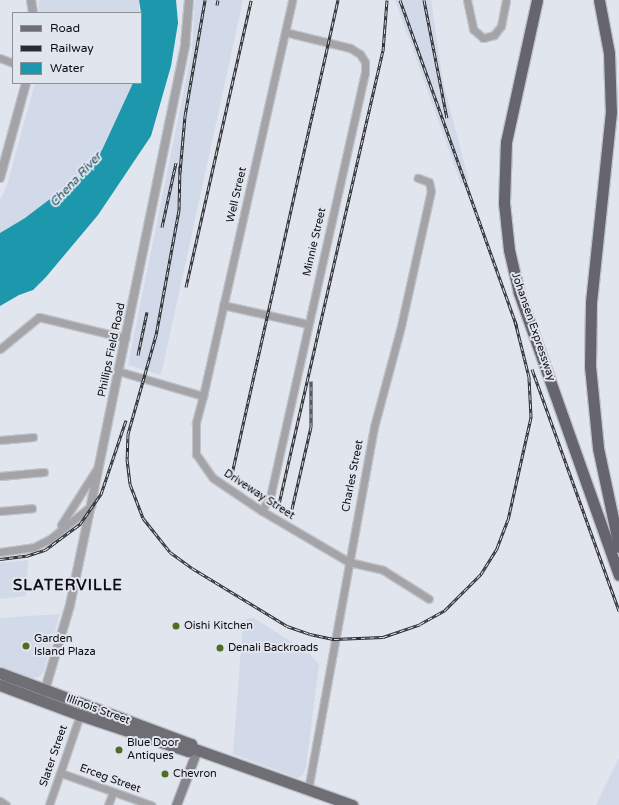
<!DOCTYPE html>
<html>
<head>
<meta charset="utf-8">
<style>
	body { margin:0 }
	#map { position:relative; width:619px; height:805px; overflow:hidden; background:#e1e5ee; font-family:"Varela Round",sans-serif }
	div>[style] { position:absolute }
	[style*='--x'] { left:calc(var(--x)*1px); top:calc(var(--y)*1px); width:calc(var(--w)*1px); rotate:calc(var(--a)*1deg) }
	.built>* { inset:0; background:#d2d9e9; transform-origin:0 0 }
	.water>* { inset:0; background:#1c97ac }
	.roads { filter:drop-shadow(1px 0 #bfc3cb) drop-shadow(-1px 0 #bfc3cb) drop-shadow(0 1px #bfc3cb) drop-shadow(0 -1px #bfc3cb) }
	.minor>* { height:7px; margin:-3.5px; padding:0 3.5px; transform-origin:3.5px; border-radius:3.5px; background:#a4a4a8 }
	.tertiary>* { height:8px; margin:-4px; padding:0 4px; transform-origin:4px; border-radius:4px; background:#a4a4a8 }
	.secondary>* { height:9px; margin:-4.5px; padding:0 4.5px; transform-origin:4.5px; border-radius:4.5px; background:#85848a }
	.primary>* { height:11px; margin:-5.5px; padding:0 5.5px; transform-origin:5.5px; border-radius:5.5px; background:#6f6e75 }
	.trunk>* { height:11px; margin:-5.5px; padding:0 5.5px; transform-origin:5.5px; border-radius:5.5px; background:#66646c }
	.rail>* { height:3px; margin-top:-1.5px; transform-origin:0; background:repeating-linear-gradient(90deg,#e1e5ee 0 4.5px,#292b2e 0 9px); box-sizing:border-box; border-block:1px solid #292b2e }
	.dots>* { width:11px; height:11px; translate:-50% -50%; box-sizing:border-box; border:2px solid #e1e5ee; border-radius:50% }
	span { translate:-50% -50%; white-space:nowrap; text-align:center; line-height:1.15; -webkit-text-stroke:4px #e1e5ee; paint-order:stroke }
	.street-label { font-size:11px; color:#0d0e11 }
	.poi-label { font-size:11px; color:#0d0e11 }
	.left { translate:0 -50%; text-align:left }
	.water-label { font-size:12px; color:#22515b; font-style:italic }
	.district-label { font-size:15px; color:#0d0e11; font-weight:700; letter-spacing:1px }
	.legend { position:absolute; left:12px; top:12px; width:130px; height:72px; box-sizing:border-box; background:#e1e5ee; border:1px solid #8c8f96; margin:0; padding:5px 7px; list-style:none; font-size:12px; color:#0d0e11 }
	.legend li { display:flex; align-items:center; gap:8px; height:20px }
	.legend b { width:20px; border:1px solid #8c8f96 }
</style>
</head>
<body>
<div id="map">
	<div class="built">
		<i style="left:39px;top:0;width:100px;height:13px"></i>
		<i style="clip-path:polygon(195px 0,243px 0,161px 375px,128px 365px,192px 50px)"></i>
		<i style="clip-path:polygon(395px 0,431px 0,443px 82px,469px 181px,461px 184px)"></i>
		<i style="clip-path:polygon(35px 83px,133px 83px,102px 150px,81px 177px,60px 197px,50px 199px,25px 218px,0 233px,0 200px,7px 185px)"></i>
		<i style="clip-path:polygon(28px 560px,26px 596px,0 599px,0 563px)"></i>
		<i style="clip-path:polygon(60px 614px,44px 671px,40px 676px,30px 680px,0 669px,0 618px)"></i>
		<i style="clip-path:polygon(249px 618px,254px 618px,310px 654px,319px 664px,306px 767px,303px 775px,298px 778px,233px 754px,243px 623px)"></i>
		<i style="clip-path:polygon(619px 758px,619px 805px,596px 805px)"></i>
	</div>
	<div class="water">
		<i style="clip-path:polygon(139px 0,176px 0,178px 23px,171px 66px,151px 136px,98px 215px,46px 277px,33px 290px,19px 295px,0 306px,0 233px,25px 218px,50px 199px,60px 197px,81px 177px,102px 150px,133px 83px,141px 83px,141px 13px)"></i>
	</div>
	<div class="roads">
		<div class="minor">
			<i style="--x:467;--y:0;--w:30;--a:78"></i>
			<i style="--x:473;--y:29;--w:13;--a:42"></i>
			<i style="--x:483;--y:38;--w:11;--a:-15"></i>
			<i style="--x:494;--y:35;--w:11;--a:-52"></i>
			<i style="--x:501;--y:26;--w:26;--a:-79"></i>
			<i style="--x:0;--y:58;--w:14;--a:21"></i>
			<i style="--x:223;--y:305;--w:87;--a:12.6"></i>
			<i style="--x:0;--y:349;--w:50;--a:-39.4"></i>
			<i style="--x:39;--y:317;--w:89;--a:13.7"></i>
			<i style="--x:118;--y:371;--w:89;--a:16.4"></i>
			<i style="--x:203;--y:396;--w:28;--a:105"></i>
			<i style="--x:196;--y:423;--w:31;--a:90"></i>
			<i style="--x:196;--y:454;--w:29;--a:55"></i>
			<i style="--x:213;--y:478;--w:59;--a:34"></i>
			<i style="--x:262;--y:511;--w:101;--a:30.4"></i>
			<i style="--x:349;--y:562;--w:35;--a:13"></i>
			<i style="--x:383;--y:570;--w:54;--a:32.2"></i>
			<i style="--x:203;--y:396;--w:406;--a:-77.3"></i>
			<i style="--x:0;--y:440;--w:33;--a:-5"></i>
			<i style="--x:0;--y:476;--w:44;--a:-5.2"></i>
			<i style="--x:0;--y:511;--w:32;--a:-5"></i>
			<i style="--x:262;--y:511;--w:20;--a:-63"></i>
			<i style="--x:271;--y:493;--w:430;--a:-77.4"></i>
			<i style="--x:365;--y:73;--w:11;--a:-90"></i>
			<i style="--x:365;--y:62;--w:9;--a:-122"></i>
			<i style="--x:360;--y:54;--w:12;--a:-149"></i>
			<i style="--x:350;--y:48;--w:67;--a:-166.2"></i>
			<i style="--x:61;--y:525;--w:65;--a:-57.5"></i>
			<i style="--x:0;--y:552;--w:34;--a:-8"></i>
			<i style="--x:34;--y:547;--w:18;--a:-27"></i>
			<i style="--x:50;--y:539;--w:53;--a:-38.8"></i>
			<i style="--x:61;--y:773;--w:96;--a:19.6"></i>
			<i style="--x:308;--y:790;--w:369;--a:-79.7"></i>
			<i style="--x:374;--y:427;--w:105;--a:-75"></i>
			<i style="--x:401;--y:326;--w:138;--a:-77.5"></i>
			<i style="--x:431;--y:191;--w:9;--a:-103"></i>
			<i style="--x:429;--y:182;--w:12;--a:-160"></i>
			<i style="--x:0;--y:801;--w:7;--a:34"></i>
			<i style="--x:49;--y:805;--w:95;--a:-71"></i>
			<i style="--x:108;--y:805;--w:14;--a:-69"></i>
		</div>
		<div class="tertiary">
			<i style="--x:31;--y:0;--w:13;--a:81"></i>
			<i style="--x:0;--y:178;--w:98;--a:-74.7"></i>
			<i style="--x:44;--y:693;--w:92;--a:-73.5"></i>
			<i style="--x:70;--y:605;--w:93;--a:-78.2"></i>
			<i style="--x:89;--y:514;--w:479;--a:-78.4"></i>
			<i style="--x:185;--y:45;--w:45;--a:-84.9"></i>
		</div>
		<div class="secondary">
			<i style="--x:176;--y:805;--w:59;--a:-69.1"></i>
		</div>
		<div class="primary">
			<i style="--x:0;--y:673;--w:204;--a:20.4"></i>
			<i style="--x:191;--y:744;--w:4;--a:76"></i>
			<i style="--x:0;--y:685;--w:85;--a:20.6"></i>
			<i style="--x:80;--y:715;--w:114;--a:18.4"></i>
			<i style="--x:188;--y:751;--w:5;--a:-37"></i>
			<i style="--x:192;--y:748;--w:170;--a:19.6"></i>
		</div>
		<div class="trunk">
			<i style="--x:537;--y:0;--w:145;--a:102.3"></i>
			<i style="--x:506;--y:142;--w:61;--a:91.9"></i>
			<i style="--x:504;--y:203;--w:47;--a:83.9"></i>
			<i style="--x:509;--y:250;--w:44;--a:76.9"></i>
			<i style="--x:519;--y:293;--w:299;--a:70.5"></i>
			<i style="--x:599;--y:0;--w:54;--a:79.3"></i>
			<i style="--x:609;--y:53;--w:59;--a:88.1"></i>
			<i style="--x:611;--y:112;--w:192;--a:96"></i>
			<i style="--x:591;--y:303;--w:63;--a:90.9"></i>
			<i style="--x:590;--y:366;--w:82;--a:84.4"></i>
			<i style="--x:598;--y:448;--w:101;--a:78"></i>
		</div>
	</div>
	<div class="rail">
		<i style="--x:400;--y:0;--w:346;--a:70.3"></i>
		<i style="--x:424;--y:0;--w:120;--a:79"></i>
		<i style="--x:217;--y:5;--w:5;--a:-79"></i>
		<i style="--x:180;--y:166;--w:44;--a:91.3"></i>
		<i style="--x:179;--y:210;--w:127;--a:100.4"></i>
		<i style="--x:156;--y:335;--w:103;--a:105.8"></i>
		<i style="--x:128;--y:434;--w:25;--a:92"></i>
		<i style="--x:127;--y:459;--w:25;--a:83"></i>
		<i style="--x:130;--y:484;--w:36;--a:69"></i>
		<i style="--x:143;--y:518;--w:43;--a:51.5"></i>
		<i style="--x:170;--y:552;--w:27;--a:36"></i>
		<i style="--x:192;--y:568;--w:111;--a:31.4"></i>
		<i style="--x:287;--y:626;--w:24;--a:19"></i>
		<i style="--x:310;--y:634;--w:25;--a:12"></i>
		<i style="--x:334;--y:639;--w:49;--a:-2.3"></i>
		<i style="--x:383;--y:637;--w:39;--a:-19"></i>
		<i style="--x:420;--y:624;--w:29;--a:-29"></i>
		<i style="--x:445;--y:610;--w:51;--a:-45"></i>
		<i style="--x:481;--y:574;--w:31;--a:-58"></i>
		<i style="--x:497;--y:548;--w:30;--a:-69"></i>
		<i style="--x:508;--y:520;--w:106;--a:-77.4"></i>
		<i style="--x:531;--y:417;--w:40;--a:-92.9"></i>
		<i style="--x:529;--y:377;--w:58;--a:-104"></i>
		<i style="--x:180;--y:172;--w:56;--a:-84.9"></i>
		<i style="--x:185;--y:116;--w:118;--a:-80.2"></i>
		<i style="--x:162;--y:227;--w:66;--a:-77.7"></i>
		<i style="--x:186;--y:287;--w:294;--a:-77.2"></i>
		<i style="--x:138;--y:355;--w:44;--a:-78.2"></i>
		<i style="--x:532;--y:369;--w:257;--a:70.2"></i>
		<i style="--x:232;--y:474;--w:486;--a:-77.4"></i>
		<i style="--x:279;--y:504;--w:465;--a:-77.1"></i>
		<i style="--x:383;--y:51;--w:51;--a:-85.5"></i>
		<i style="--x:292;--y:509;--w:84;--a:-77"></i>
		<i style="--x:311;--y:427;--w:46;--a:-90"></i>
		<i style="--x:0;--y:559;--w:26;--a:-7"></i>
		<i style="--x:26;--y:556;--w:20;--a:-18"></i>
		<i style="--x:45;--y:550;--w:44;--a:-36.6"></i>
		<i style="--x:80;--y:524;--w:37;--a:-55"></i>
		<i style="--x:101;--y:494;--w:78;--a:-71.3"></i>
	</div>
	<div class="dots">
		<i style="left:176px;top:626px;background:#4f6e24"></i>
		<i style="left:26px;top:646px;background:#4f6e24"></i>
		<i style="left:220px;top:648px;background:#4f6e24"></i>
		<i style="left:119px;top:750px;background:#4f6e24"></i>
		<i style="left:165px;top:774px;background:#4f6e24"></i>
	</div>
	<div class="street-label">
		<span style="left:237px;top:195px;rotate:-77deg">Well Street</span>
		<span style="left:315px;top:242px;rotate:-77deg">Minnie Street</span>
		<span style="left:533px;top:327px;rotate:71deg">Johansen Expressway</span>
		<span style="left:112px;top:350px;rotate:-78deg">Phillips Field Road</span>
		<span style="left:353px;top:476px;rotate:-79deg">Charles Street</span>
		<span style="left:259px;top:495px;rotate:33deg">Driveway Street</span>
		<span style="left:98px;top:710px;rotate:20deg">Illinois Street</span>
		<span style="left:54px;top:756px;rotate:-71deg">Slater Street</span>
		<span style="left:110px;top:779px;rotate:20deg">Erceg Street</span>
	</div>
	<div class="poi-label">
		<span class="left" style="left:184px;top:626px">Oishi Kitchen</span>
		<span class="left" style="left:34px;top:646px">Garden<br>Island Plaza</span>
		<span class="left" style="left:228px;top:648px">Denali Backroads</span>
		<span class="left" style="left:127px;top:750px">Blue Door<br>Antiques</span>
		<span class="left" style="left:173px;top:774px">Chevron</span>
	</div>
	<div class="water-label">
		<span style="left:76px;top:180px;rotate:-47deg">Chena River</span>
	</div>
	<div class="district-label">
		<span style="left:68px;top:586px">SLATERVILLE</span>
	</div>
	<ul class="legend">
	<li><b style="height:5px;background:#6f6e75"></b>Road</li>
	<li><b style="height:5px;background:#292b2e"></b>Railway</li>
	<li><b style="height:11px;background:#1c97ac"></b>Water</li>
	</ul>
</div>
</body>
</html>
